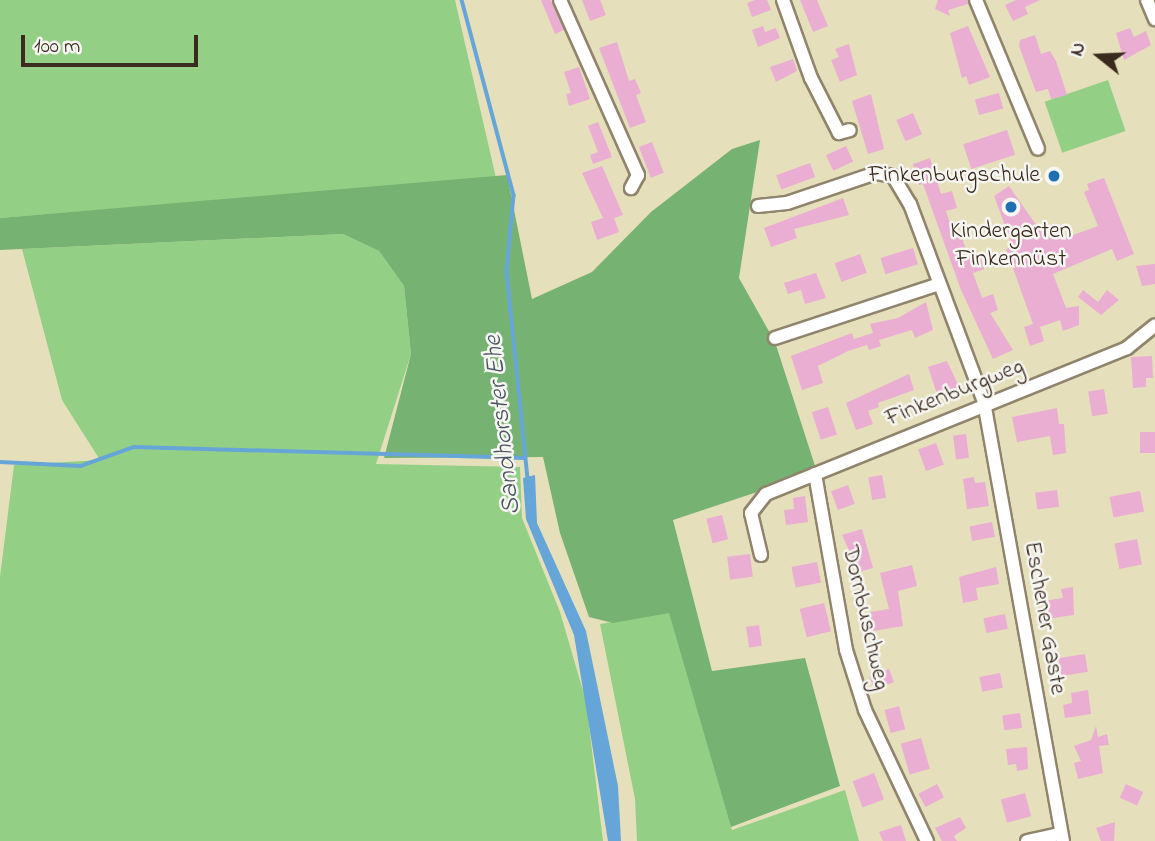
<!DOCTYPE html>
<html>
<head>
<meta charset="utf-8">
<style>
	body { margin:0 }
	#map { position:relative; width:1155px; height:841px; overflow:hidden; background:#e6dfbb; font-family:"Indie Flower",sans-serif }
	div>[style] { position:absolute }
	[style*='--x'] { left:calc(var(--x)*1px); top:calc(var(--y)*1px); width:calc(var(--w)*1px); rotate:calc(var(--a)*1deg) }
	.green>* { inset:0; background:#93d085; transform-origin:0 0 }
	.forest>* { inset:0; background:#76b272 }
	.water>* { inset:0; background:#66a5d8 }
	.stream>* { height:3.5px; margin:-1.75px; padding:0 1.75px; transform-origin:1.75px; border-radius:1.75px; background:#66a5d8 }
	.building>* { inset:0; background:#e9aed2; transform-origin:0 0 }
	.roads { filter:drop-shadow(2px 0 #90846c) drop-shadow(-2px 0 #90846c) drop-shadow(0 2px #90846c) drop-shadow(0 -2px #90846c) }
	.minor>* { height:12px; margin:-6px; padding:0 6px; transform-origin:6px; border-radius:6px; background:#fff }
	.dots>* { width:19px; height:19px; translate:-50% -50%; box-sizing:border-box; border:4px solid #f6f6f2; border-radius:50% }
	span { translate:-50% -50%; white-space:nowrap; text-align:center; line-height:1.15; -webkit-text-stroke:5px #f6f6f2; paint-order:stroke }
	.poi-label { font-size:24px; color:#3b2a1e }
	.right { translate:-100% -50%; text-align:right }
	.street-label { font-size:24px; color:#3b2a1e }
	.water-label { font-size:26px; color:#4a555f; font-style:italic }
	.north { position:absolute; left:1064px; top:21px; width:70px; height:70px; -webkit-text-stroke:5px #f6f6f2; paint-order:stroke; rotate:288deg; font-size:19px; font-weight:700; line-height:28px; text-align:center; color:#3b2a1e }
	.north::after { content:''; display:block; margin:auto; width:24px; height:32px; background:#3b2a1e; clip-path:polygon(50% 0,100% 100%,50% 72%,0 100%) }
	.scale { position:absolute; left:21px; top:35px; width:177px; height:32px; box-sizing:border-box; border:4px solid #3b2a1e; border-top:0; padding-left:9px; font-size:21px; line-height:24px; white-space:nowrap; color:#3b2a1e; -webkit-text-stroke:5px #f6f6f2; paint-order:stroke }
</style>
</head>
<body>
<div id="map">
	<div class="green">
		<i style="clip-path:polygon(0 0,455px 0,496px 178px,0 218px)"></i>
		<i style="left:1108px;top:80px;width:54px;height:67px;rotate:71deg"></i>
		<i style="clip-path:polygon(343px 234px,379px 251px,404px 286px,411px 354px,376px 464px,520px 467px,522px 518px,560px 612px,586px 701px,603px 841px,0 841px,0 577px,14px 465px,100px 460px,62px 400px,22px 249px)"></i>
		<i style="clip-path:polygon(669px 612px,732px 830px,845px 790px,859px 841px,637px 841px,635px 799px,600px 624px)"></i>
	</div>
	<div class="forest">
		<i style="clip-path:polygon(760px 140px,739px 278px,775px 342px,817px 472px,673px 520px,712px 671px,805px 658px,840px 786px,731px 827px,669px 613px,613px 623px,589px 617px,560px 533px,543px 457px,384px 458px,411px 354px,404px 286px,379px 251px,343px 234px,0 250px,0 218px,507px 175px,532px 299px,592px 272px,651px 212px,732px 149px)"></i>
	</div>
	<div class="water">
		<i style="clip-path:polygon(535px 475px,537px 523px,586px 631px,618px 786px,621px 841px,608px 841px,574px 635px,526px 519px,523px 478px)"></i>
	</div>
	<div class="stream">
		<i style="--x:462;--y:0;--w:202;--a:75.1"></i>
		<i style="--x:514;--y:195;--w:77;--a:95.2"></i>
		<i style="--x:507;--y:272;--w:208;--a:84.2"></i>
		<i style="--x:0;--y:462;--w:81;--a:2.8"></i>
		<i style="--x:81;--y:466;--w:56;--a:-19.7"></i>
		<i style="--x:134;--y:447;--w:391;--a:1.6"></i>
	</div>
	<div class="building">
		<i style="clip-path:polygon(541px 0,551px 0,564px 30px,555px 34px)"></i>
		<i style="clip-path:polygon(582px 0,600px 0,606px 15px,590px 21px)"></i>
		<i style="clip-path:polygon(755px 0,767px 0,771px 10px,752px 17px,747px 3px)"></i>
		<i style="clip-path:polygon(800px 0,817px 0,828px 26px,813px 32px)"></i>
		<i style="clip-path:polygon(938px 0,967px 0,968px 4px,948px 10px,950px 16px,935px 9px)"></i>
		<i style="clip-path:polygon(1016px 0,1040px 0,1025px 7px,1028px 14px,1013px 21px,1005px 5px)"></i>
		<i style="clip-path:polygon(763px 26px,765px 32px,776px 28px,780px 38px,758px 47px,752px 30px)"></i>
		<i style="clip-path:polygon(968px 26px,990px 77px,969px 85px,966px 76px,962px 78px,950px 33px)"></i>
		<i style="clip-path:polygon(1130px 28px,1134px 37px,1146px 31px,1151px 45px,1124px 60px,1116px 33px)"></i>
		<i style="clip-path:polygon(1035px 35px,1041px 54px,1050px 51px,1056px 61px,1067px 95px,1051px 99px,1048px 89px,1036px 92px,1019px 46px,1020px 40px)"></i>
		<i style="clip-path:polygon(617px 42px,629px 81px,635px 79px,641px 93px,636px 95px,646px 122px,630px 128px,599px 48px)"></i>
		<i style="clip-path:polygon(849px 44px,857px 75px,840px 82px,831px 60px,839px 57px,835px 49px)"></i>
		<i style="clip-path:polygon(793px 59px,797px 71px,776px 82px,770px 67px)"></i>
		<i style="clip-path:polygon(579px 67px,590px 99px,569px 106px,566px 94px,571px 93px,564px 72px)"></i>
		<i style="left:999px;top:93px;width:16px;height:25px;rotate:75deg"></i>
		<i style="clip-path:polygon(871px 94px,884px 149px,868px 154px,852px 101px)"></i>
		<i style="left:913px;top:113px;width:23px;height:18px;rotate:67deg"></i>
		<i style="clip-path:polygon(598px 122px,612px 157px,593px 164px,590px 155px,598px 152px,588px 126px)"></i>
		<i style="left:1007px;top:130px;width:26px;height:46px;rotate:72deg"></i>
		<i style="left:652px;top:142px;width:33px;height:14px;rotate:69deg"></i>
		<i style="left:846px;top:146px;width:17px;height:22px;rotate:65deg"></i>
		<i style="clip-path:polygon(930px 158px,941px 194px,952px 191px,957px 208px,946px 211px,953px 233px,960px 231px,968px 256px,979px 252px,984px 269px,973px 273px,982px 298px,993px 294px,998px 310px,990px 313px,1013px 350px,993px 359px,961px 290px,923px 184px,919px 185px,913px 164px)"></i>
		<i style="left:810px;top:163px;width:15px;height:36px;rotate:70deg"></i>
		<i style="clip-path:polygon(602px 166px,623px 215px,614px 218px,619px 232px,597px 240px,591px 222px,603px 218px,582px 173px)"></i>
		<i style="clip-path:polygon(1104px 178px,1134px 254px,1117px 261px,1112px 249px,1053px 274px,1066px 308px,1079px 306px,1079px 325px,1063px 331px,1060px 320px,1040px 327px,1044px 341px,1030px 346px,1024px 327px,1033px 324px,1006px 249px,1013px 247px,994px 196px,1009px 186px,1039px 229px,1055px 223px,1062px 239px,1098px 226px,1084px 192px,1089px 190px,1087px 184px)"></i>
		<i style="clip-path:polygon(843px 198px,849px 215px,794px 229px,797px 238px,771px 247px,764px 228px)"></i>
		<i style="left:913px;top:248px;width:17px;height:34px;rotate:73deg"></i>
		<i style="left:860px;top:254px;width:20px;height:27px;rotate:70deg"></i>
		<i style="clip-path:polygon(1155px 264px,1155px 284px,1142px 286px,1136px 266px)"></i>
		<i style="clip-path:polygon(816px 273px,826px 298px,805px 304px,801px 290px,788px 294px,784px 283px)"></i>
		<i style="clip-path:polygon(1083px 290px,1098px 302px,1107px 290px,1119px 300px,1101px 315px,1078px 297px)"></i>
		<i style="clip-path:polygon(926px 302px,933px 330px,915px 338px,912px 330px,879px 340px,881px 346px,869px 350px,867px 345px,848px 351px,818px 366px,823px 383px,802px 390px,791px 356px,852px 333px,854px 339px,873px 333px,870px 324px,898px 318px)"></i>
		<i style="clip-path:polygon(1152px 356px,1153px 378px,1146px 378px,1146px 387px,1133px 388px,1131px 357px)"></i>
		<i style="clip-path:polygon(947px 361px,960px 389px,938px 397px,928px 367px)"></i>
		<i style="clip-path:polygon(909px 374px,914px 390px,878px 403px,879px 407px,868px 411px,873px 424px,856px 430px,846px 403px)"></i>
		<i style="left:1104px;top:389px;width:25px;height:16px;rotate:81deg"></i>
		<i style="left:828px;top:407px;width:29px;height:17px;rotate:72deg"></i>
		<i style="clip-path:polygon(1057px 408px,1059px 424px,1064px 424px,1066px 453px,1053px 455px,1050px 436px,1017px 442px,1012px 417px)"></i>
		<i style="left:1140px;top:432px;width:15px;height:21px"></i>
		<i style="left:966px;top:434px;width:24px;height:13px;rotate:83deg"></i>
		<i style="left:936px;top:443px;width:23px;height:19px;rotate:70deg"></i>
		<i style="left:882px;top:475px;width:23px;height:14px;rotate:80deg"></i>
		<i style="clip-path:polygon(974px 477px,975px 483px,985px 482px,989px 506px,967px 509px,963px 479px)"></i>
		<i style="left:848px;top:485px;width:20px;height:18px;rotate:70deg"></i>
		<i style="left:1057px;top:490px;width:17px;height:22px;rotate:83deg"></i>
		<i style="left:1140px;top:491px;width:21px;height:31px;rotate:79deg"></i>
		<i style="clip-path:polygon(805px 496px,808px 522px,786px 525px,784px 510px,794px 509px,793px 498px)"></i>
		<i style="left:722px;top:515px;width:25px;height:16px;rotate:76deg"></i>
		<i style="left:992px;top:522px;width:15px;height:23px;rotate:79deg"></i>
		<i style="clip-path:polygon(862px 529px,873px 568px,859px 572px,842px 535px)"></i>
		<i style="left:1137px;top:539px;width:26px;height:23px;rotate:79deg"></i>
		<i style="left:750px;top:554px;width:23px;height:23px;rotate:83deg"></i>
		<i style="left:817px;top:562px;width:21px;height:26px;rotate:79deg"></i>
		<i style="clip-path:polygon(912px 565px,917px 586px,898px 591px,903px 626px,873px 631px,870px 612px,889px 609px,880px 573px)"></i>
		<i style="clip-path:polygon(996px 567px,999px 584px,976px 588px,978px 600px,963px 603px,959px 577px)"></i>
		<i style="clip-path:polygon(1073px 587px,1074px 615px,1046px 619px,1043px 601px,1063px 598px,1061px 589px)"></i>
		<i style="left:824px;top:603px;width:29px;height:25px;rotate:76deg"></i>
		<i style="left:1005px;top:614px;width:15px;height:22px;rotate:79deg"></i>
		<i style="left:759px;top:625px;width:21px;height:13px;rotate:82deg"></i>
		<i style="left:1085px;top:654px;width:18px;height:27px;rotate:81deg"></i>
		<i style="left:889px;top:669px;width:14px;height:21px;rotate:69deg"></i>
		<i style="left:1000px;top:673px;width:15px;height:21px;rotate:79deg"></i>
		<i style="clip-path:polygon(1088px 690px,1091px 714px,1065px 718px,1063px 705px,1072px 703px,1071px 693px)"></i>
		<i style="left:899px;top:706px;width:24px;height:15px;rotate:75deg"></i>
		<i style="left:1020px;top:713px;width:15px;height:18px;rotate:82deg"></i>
		<i style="clip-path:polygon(1096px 726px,1098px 737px,1107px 734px,1109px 745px,1099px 746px,1103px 773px,1078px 779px,1074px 763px,1081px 761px,1074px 746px,1091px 740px)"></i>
		<i style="left:921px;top:738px;width:32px;height:21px;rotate:74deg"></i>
		<i style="clip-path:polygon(1027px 747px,1028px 769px,1017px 771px,1016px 764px,1008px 765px,1006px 749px)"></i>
		<i style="left:874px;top:773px;width:28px;height:23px;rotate:69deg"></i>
		<i style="left:937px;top:784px;width:15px;height:21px;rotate:62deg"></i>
		<i style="left:1126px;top:784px;width:19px;height:15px;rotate:25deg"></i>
		<i style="left:1025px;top:793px;width:24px;height:25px;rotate:75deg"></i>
		<i style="clip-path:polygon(960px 817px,966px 828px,954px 836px,957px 841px,942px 841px,935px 828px)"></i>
		<i style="clip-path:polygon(1115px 822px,1114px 841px,1101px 841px,1096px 828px)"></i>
		<i style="clip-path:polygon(901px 825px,906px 841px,883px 841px,879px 832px)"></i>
	</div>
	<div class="roads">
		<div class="minor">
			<i style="--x:560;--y:0;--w:192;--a:66"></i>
			<i style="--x:638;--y:175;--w:15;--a:118"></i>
			<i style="--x:783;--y:0;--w:83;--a:70.3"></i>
			<i style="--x:811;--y:78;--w:62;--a:63"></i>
			<i style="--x:839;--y:133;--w:11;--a:-15"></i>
			<i style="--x:976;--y:0;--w:161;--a:67.4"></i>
			<i style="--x:1147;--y:0;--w:21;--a:67"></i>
			<i style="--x:758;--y:206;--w:29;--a:-6"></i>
			<i style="--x:787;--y:203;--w:94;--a:-18.6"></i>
			<i style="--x:876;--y:173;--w:17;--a:10"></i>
			<i style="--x:893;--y:176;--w:33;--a:59"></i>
			<i style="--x:910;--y:204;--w:211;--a:69.5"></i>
			<i style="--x:984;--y:402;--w:446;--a:79.8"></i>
			<i style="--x:775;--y:338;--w:173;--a:-18.2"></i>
			<i style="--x:815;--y:474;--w:179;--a:80"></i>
			<i style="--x:846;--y:650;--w:63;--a:72.4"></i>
			<i style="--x:865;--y:710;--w:145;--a:64.7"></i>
			<i style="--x:761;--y:555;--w:43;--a:-103.4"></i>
			<i style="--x:751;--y:513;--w:24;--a:-52"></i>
			<i style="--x:766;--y:494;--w:389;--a:-22"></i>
			<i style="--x:1127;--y:348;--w:36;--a:-39"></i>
			<i style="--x:1027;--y:841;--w:35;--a:-12"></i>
		</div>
	</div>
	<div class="dots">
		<i style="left:1054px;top:176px;background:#1f6fb2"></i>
		<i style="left:1011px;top:207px;background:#1f6fb2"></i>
	</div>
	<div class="poi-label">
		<span class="right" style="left:1040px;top:176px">Finkenburgschule</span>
		<span style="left:1011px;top:246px">Kindergarten<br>Finkennüst</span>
	</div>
	<div class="street-label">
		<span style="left:955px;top:393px;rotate:-22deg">Finkenburgweg</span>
		<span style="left:865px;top:618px;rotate:77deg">Dornbuschweg</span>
		<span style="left:1044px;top:618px;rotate:80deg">Eschener Gaste</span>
	</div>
	<div class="water-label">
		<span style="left:504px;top:425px;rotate:-96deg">Sandhorster Ehe</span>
	</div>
	<div class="north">N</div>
	<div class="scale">100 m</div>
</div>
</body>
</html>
